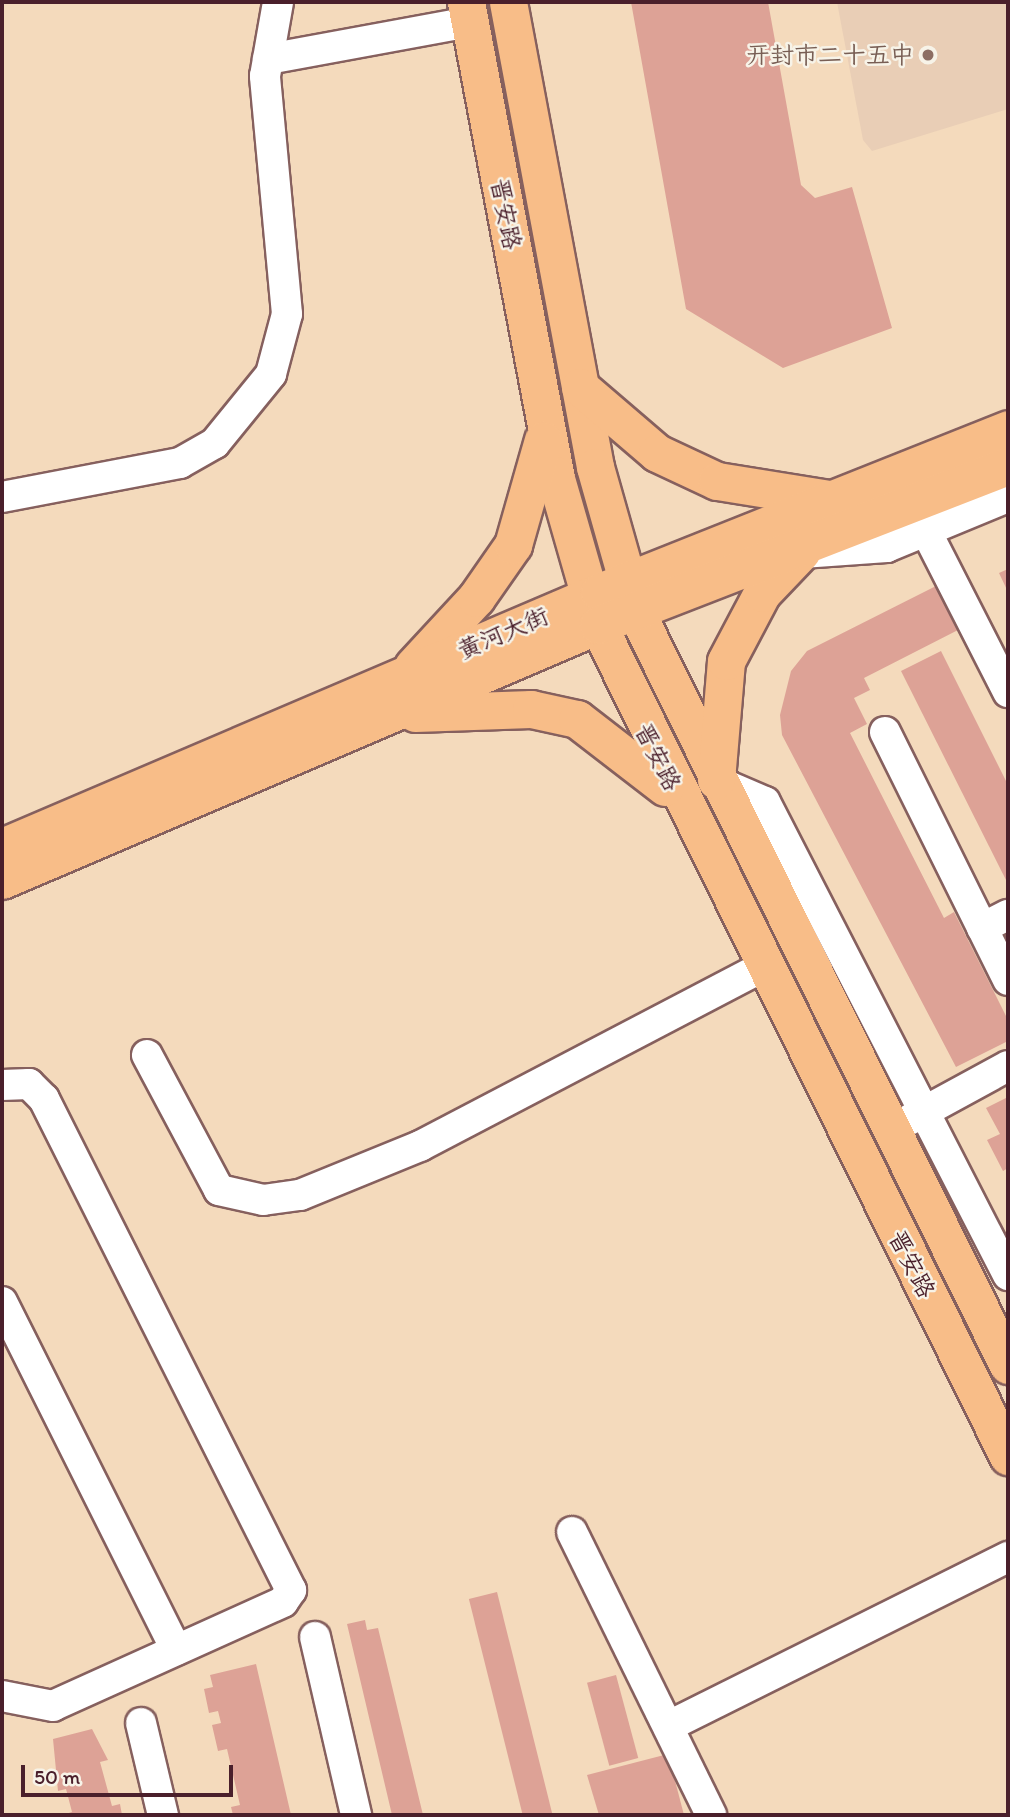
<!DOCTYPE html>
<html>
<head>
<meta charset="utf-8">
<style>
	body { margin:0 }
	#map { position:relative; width:1010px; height:1817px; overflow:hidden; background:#f4dabc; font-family:Itim,"LXGW WenKai TC",sans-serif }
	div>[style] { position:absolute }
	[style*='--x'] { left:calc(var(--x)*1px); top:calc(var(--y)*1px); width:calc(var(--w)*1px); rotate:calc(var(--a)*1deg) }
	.built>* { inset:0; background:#e9ceb6 }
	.building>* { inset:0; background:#dda296; transform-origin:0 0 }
	.roads { filter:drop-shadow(2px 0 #86605e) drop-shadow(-2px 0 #86605e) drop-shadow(0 2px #86605e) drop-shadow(0 -2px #86605e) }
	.minor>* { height:30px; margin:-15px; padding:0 15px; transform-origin:15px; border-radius:15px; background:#fff }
	.major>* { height:37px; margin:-18.5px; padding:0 18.5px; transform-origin:18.5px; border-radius:18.5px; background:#f8bd88 }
	.dots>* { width:19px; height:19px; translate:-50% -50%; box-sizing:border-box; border:4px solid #f7f3e8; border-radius:50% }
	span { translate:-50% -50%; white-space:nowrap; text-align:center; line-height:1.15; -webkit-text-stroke:5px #f7f3e8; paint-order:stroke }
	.education-label { font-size:24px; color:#785e54 }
	.right { translate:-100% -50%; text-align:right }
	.street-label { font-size:24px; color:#4a1f2b }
	.frame { position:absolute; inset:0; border:4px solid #4a1f2b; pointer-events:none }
	.scale { position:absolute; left:21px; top:1765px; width:212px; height:32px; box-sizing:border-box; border:4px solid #4a1f2b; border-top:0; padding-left:9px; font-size:21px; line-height:24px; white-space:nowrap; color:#4a1f2b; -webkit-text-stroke:5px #f7f3e8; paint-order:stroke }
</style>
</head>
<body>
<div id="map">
	<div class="built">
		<i style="clip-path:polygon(837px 2px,1008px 2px,1008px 109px,872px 151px,863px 140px)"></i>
	</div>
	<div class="building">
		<i style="clip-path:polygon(631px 2px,768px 2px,801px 185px,815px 198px,852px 187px,892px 328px,783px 368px,686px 309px)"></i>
		<i style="clip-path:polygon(1008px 569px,1008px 592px,999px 573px)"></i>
		<i style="clip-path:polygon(936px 586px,958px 630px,864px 678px,870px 690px,854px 698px,867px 724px,850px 733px,944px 918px,954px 912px,1008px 1020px,1008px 1041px,956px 1067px,782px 735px,780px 715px,791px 671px,807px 651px)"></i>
		<i style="clip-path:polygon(941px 651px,1008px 785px,1008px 884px,901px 671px)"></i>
		<i style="clip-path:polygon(1008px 1097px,1008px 1168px,1003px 1171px,987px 1140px,1000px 1134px,986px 1108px)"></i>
		<i style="left:497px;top:1592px;width:229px;height:29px;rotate:76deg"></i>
		<i style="clip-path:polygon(365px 1620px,367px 1630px,378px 1628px,423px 1815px,392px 1815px,347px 1624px)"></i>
		<i style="clip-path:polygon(256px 1664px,291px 1815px,233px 1815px,231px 1807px,240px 1805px,227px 1749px,218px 1751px,212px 1725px,221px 1723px,218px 1711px,209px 1713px,204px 1689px,213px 1687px,210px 1675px)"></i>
		<i style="left:616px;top:1675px;width:86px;height:30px;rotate:75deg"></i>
		<i style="clip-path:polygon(92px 1729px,108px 1760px,100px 1762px,112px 1806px,120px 1804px,122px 1815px,62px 1815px,72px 1812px,66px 1789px,58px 1791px,53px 1739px)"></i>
		<i style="clip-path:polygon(668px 1754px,684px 1815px,599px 1815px,587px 1775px)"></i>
	</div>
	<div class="roads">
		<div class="minor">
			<i style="--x:268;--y:59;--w:205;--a:-10.4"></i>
			<i style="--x:2;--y:497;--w:181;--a:-10.8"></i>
			<i style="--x:180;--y:463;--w:40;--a:-29.7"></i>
			<i style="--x:215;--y:443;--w:89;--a:-50.9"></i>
			<i style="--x:271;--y:374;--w:62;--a:-75.1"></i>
			<i style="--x:287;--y:314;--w:239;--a:-95.3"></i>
			<i style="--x:265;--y:76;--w:75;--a:-80"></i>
			<i style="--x:926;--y:531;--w:181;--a:63"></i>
			<i style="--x:802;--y:553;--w:85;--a:-4"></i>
			<i style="--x:887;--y:547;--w:131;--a:-22.5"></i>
			<i style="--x:885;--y:732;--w:277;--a:63.6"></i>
			<i style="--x:716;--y:781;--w:53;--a:23.2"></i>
			<i style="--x:765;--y:802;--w:532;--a:62.81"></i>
			<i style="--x:982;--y:928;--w:29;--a:-27"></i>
			<i style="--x:147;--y:1055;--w:153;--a:61.9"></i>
			<i style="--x:219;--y:1190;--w:45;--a:12.8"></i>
			<i style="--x:263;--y:1200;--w:37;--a:-8"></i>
			<i style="--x:300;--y:1195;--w:130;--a:-22.2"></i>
			<i style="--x:420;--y:1146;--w:387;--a:-27.6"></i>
			<i style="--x:2;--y:1085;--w:27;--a:-2"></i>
			<i style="--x:29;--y:1084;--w:21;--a:45"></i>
			<i style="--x:44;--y:1099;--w:550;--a:63.3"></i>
			<i style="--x:291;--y:1590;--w:14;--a:124"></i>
			<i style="--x:283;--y:1602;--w:252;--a:155.7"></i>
			<i style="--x:53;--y:1706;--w:52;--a:-168.9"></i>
			<i style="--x:907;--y:1121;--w:115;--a:-28.6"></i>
			<i style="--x:2;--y:1302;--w:389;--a:63.4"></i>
			<i style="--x:572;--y:1532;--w:315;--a:63.8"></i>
			<i style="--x:315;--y:1637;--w:183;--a:77"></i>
			<i style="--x:141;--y:1723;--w:95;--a:76.6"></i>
			<i style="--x:669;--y:1726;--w:379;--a:-26.5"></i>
		</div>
		<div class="major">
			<i style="--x:466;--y:2;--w:481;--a:79.3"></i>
			<i style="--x:555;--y:475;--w:156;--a:74"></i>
			<i style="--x:598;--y:625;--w:927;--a:63.74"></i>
			<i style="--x:508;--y:2;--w:473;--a:79.4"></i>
			<i style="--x:595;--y:467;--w:151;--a:74.2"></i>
			<i style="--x:636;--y:612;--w:840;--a:63.71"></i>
			<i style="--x:580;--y:387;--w:101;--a:40.6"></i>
			<i style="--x:657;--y:453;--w:66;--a:25"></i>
			<i style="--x:717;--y:481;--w:114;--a:9.1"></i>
			<i style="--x:413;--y:666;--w:93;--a:-47.2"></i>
			<i style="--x:476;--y:598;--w:65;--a:-55.1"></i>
			<i style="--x:513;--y:545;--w:109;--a:-74.1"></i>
			<i style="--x:415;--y:713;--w:116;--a:-2"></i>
			<i style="--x:531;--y:709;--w:47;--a:12.3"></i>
			<i style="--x:577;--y:719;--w:111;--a:37.7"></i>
			<i style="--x:716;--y:780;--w:119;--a:-85.2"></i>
			<i style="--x:726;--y:661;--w:77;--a:-62.1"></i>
			<i style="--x:762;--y:593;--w:57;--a:-46.4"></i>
			<i style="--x:2;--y:847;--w:649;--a:-23.13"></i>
			<i style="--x:599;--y:592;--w:440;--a:-21.7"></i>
			<i style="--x:2;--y:880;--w:648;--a:-23.16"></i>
			<i style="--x:598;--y:625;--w:440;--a:-21.2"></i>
		</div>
	</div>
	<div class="dots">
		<i style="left:928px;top:55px;background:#8d6e63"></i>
	</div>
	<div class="education-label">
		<span class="right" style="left:914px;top:55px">开封市二十五中</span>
	</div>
	<div class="street-label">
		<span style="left:506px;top:214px;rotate:79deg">晋安路</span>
		<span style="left:503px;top:633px;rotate:-23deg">黄河大街</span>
		<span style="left:658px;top:757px;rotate:63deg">晋安路</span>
		<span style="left:912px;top:1264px;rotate:63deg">晋安路</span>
	</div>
	<div class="frame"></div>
	<div class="scale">50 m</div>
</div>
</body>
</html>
